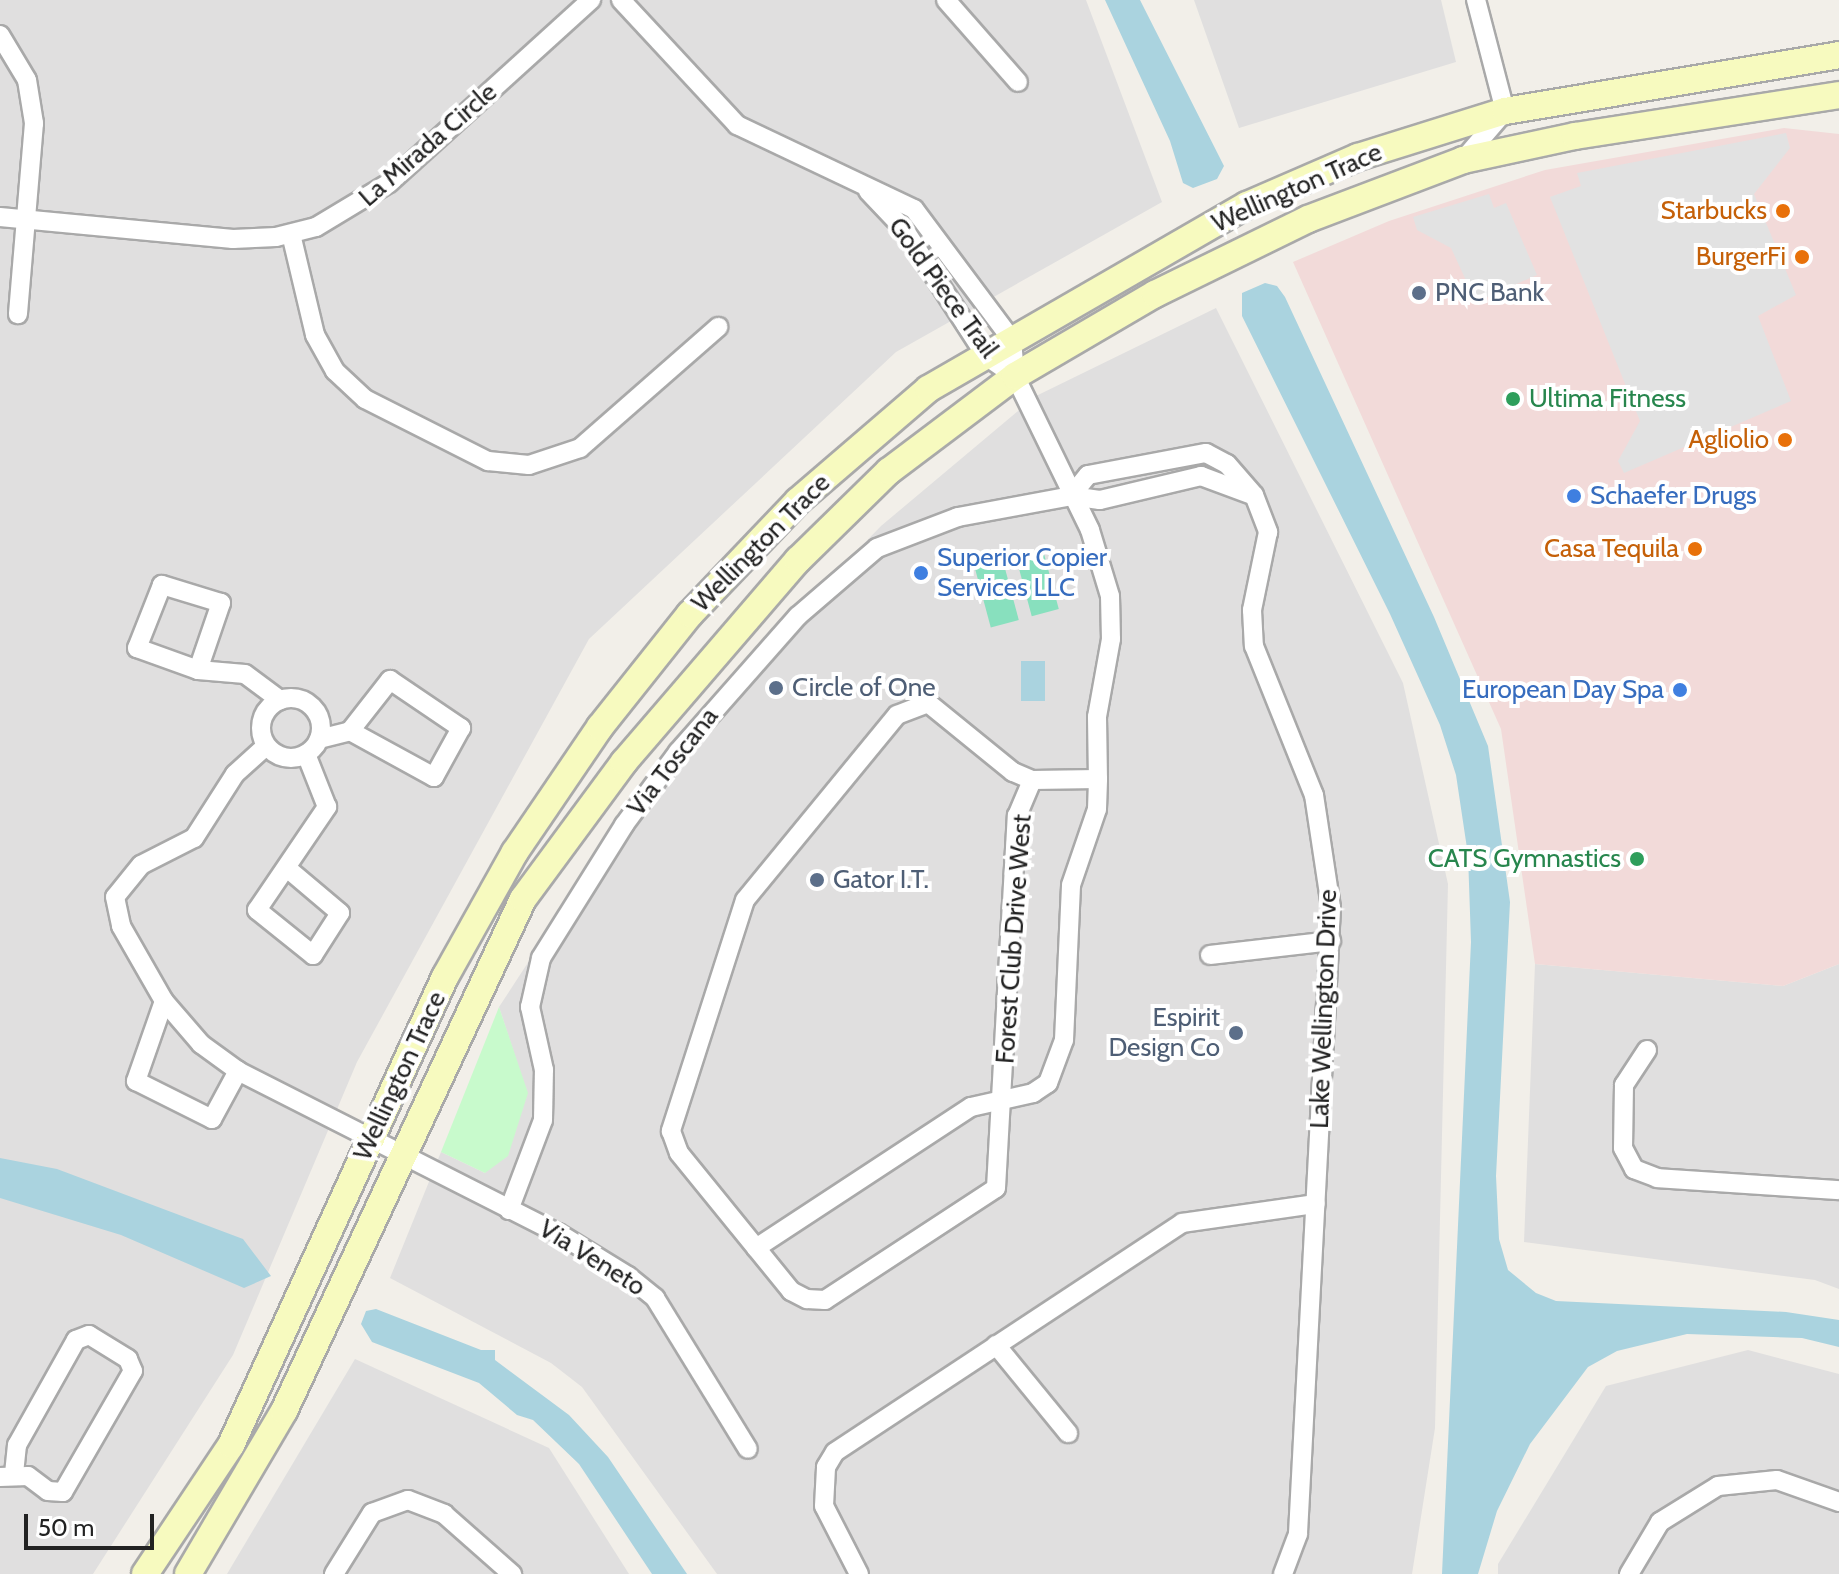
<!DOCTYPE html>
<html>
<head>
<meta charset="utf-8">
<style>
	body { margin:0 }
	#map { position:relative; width:1839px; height:1574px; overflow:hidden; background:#f2efe9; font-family:Cabin,sans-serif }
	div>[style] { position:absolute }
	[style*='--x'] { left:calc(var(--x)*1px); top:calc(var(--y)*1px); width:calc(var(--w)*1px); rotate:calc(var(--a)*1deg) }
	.residential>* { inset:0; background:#e0dfdf }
	.commercial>* { inset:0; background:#f2dad9 }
	.park>* { inset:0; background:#c8facc }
	.pitch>* { inset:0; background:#88e0be; transform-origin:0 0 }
	.parking>* { inset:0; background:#e2e2e2 }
	.water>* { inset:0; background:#aad3df; transform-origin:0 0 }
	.roads { filter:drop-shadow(2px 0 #a9a9a9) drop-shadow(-2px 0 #a9a9a9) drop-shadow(0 2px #a9a9a9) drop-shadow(0 -2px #a9a9a9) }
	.street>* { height:18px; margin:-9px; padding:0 9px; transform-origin:9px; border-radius:9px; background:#fff }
	.street>.ring { margin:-9px; padding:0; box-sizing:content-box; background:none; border:18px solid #fff; border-radius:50% }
	.secondary>* { height:26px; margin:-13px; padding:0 13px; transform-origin:13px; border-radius:13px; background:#f7fabf }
	.dots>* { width:22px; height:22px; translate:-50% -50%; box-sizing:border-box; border:4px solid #fff; border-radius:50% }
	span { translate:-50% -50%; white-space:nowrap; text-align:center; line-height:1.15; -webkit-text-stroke:8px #fff; paint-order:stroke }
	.street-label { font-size:26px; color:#222 }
	.food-label { font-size:26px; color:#c56008 }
	.right { translate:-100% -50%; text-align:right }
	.service-label { font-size:26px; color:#4e5e75 }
	.left { translate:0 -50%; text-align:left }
	.leisure-label { font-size:26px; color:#27864d }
	.shop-label { font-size:26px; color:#366cbe }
	.scale { position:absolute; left:24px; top:1514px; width:130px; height:36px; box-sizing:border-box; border:4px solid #222; border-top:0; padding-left:10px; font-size:24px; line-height:28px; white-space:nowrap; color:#222; -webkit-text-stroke:6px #fff; paint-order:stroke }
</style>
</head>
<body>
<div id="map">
	<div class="residential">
		<i style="clip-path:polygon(0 0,1086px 0,1162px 202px,896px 352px,589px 639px,357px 1062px,233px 1355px,93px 1574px,0 1574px)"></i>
		<i style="clip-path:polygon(1194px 0,1441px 0,1456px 62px,1239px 128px)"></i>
		<i style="clip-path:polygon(1216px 308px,1403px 683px,1448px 884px,1435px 1428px,1412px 1574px,717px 1574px,582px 1387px,551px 1363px,390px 1278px,441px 1152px,485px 1173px,527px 1093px,499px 1007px,675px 737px,881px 526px,1036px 396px)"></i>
		<i style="clip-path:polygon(1535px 964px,1783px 986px,1839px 964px,1839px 1289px,1815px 1280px,1524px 1242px)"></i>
		<i style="clip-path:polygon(1748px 1350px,1839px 1374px,1839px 1574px,1498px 1574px,1498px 1564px,1606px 1386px)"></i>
		<i style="clip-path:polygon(355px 1359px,549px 1448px,629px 1574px,227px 1574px)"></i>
	</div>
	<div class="commercial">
		<i style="clip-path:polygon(1784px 128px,1839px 134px,1839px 964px,1783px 986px,1535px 964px,1501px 729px,1293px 262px,1389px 221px,1545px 170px)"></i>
	</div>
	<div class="park">
		<i style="clip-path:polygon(499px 1007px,528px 1093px,508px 1156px,485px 1173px,441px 1152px)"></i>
	</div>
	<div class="pitch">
		<i style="left:1043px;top:550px;width:61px;height:28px;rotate:75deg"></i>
		<i style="left:1003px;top:561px;width:61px;height:29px;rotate:75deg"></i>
	</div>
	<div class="parking">
		<i style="clip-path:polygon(1786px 133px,1790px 148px,1754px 194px,1796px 295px,1758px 316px,1791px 401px,1624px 473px,1618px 461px,1640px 421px,1550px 197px,1581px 186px,1577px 173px)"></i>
		<i style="clip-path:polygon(1489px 194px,1494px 208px,1506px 203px,1537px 275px,1476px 302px,1451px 248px,1417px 230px,1413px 217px)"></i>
	</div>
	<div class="water">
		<i style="clip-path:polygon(1105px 0,1140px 0,1224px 166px,1217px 179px,1193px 188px,1183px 183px,1170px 141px)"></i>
		<i style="clip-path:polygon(1265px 283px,1277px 286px,1285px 297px,1434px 617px,1488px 746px,1510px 902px,1496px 1176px,1499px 1239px,1508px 1270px,1536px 1293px,1556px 1301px,1786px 1312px,1839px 1320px,1839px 1347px,1802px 1338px,1687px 1334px,1617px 1351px,1588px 1367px,1530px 1444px,1497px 1511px,1478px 1574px,1442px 1574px,1471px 942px,1468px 855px,1456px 775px,1440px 725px,1390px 614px,1242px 316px,1242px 293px)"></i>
		<i style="left:1021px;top:661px;width:24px;height:40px"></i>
		<i style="clip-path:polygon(0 1158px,57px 1169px,243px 1239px,271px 1276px,244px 1288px,121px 1235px,0 1198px)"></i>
		<i style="clip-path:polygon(376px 1309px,481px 1350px,495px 1350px,495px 1360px,569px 1415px,608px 1457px,687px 1574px,652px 1574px,579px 1464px,533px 1420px,517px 1415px,479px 1383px,372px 1342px,361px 1324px,366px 1311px)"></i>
	</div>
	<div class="roads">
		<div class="street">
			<i style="--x:621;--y:0;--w:171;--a:47.1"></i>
			<i style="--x:737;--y:125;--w:196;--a:25.4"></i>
			<i style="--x:914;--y:209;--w:164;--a:53.2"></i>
			<i style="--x:1012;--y:340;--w:36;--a:85"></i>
			<i style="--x:1015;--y:376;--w:171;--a:64"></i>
			<i style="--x:1090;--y:530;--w:69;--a:73.1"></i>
			<i style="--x:1110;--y:596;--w:43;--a:88.7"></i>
			<i style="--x:1111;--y:639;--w:79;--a:100.2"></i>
			<i style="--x:1097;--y:717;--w:62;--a:89.1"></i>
			<i style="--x:1098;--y:779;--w:66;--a:179.1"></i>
			<i style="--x:1032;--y:780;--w:21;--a:-157"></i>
			<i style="--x:1013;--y:772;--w:109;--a:-140.9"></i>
			<i style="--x:928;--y:703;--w:33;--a:159"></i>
			<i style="--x:897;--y:715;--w:239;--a:129.4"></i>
			<i style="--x:745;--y:900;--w:243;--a:107.8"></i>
			<i style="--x:671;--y:1131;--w:23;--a:70"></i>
			<i style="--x:679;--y:1153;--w:178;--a:50.9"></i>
			<i style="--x:791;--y:1291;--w:18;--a:27"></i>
			<i style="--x:807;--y:1299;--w:18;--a:3"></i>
			<i style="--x:825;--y:1300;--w:204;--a:-33.2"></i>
			<i style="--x:996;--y:1188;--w:373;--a:-86.8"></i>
			<i style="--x:1017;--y:816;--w:39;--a:-67"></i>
			<i style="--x:946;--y:0;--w:109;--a:48.7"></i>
			<i style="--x:0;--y:35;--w:52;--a:59"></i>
			<i style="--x:27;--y:80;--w:44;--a:80.8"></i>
			<i style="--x:34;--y:123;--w:192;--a:94.8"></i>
			<i style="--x:1463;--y:160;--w:65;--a:-49.4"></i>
			<i style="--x:1505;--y:111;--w:115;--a:-104.6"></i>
			<i style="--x:868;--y:191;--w:52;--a:46.5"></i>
			<i style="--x:904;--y:229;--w:151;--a:57.2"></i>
			<i style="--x:986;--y:356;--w:35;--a:35"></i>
			<i style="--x:0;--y:217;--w:234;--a:5.4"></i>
			<i style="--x:233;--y:239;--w:43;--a:-2.7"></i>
			<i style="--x:276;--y:237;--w:41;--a:-14"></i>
			<i style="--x:316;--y:227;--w:85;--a:-31.1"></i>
			<i style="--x:389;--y:183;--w:273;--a:-42.2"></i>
			<i style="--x:291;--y:234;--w:104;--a:76.6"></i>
			<i style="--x:315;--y:335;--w:41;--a:60.9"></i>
			<i style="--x:335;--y:371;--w:41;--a:43"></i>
			<i style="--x:365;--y:399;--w:138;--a:26.8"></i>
			<i style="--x:488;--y:461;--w:41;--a:5.6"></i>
			<i style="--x:529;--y:465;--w:54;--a:-18.4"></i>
			<i style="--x:580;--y:448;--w:184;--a:-41.2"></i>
			<i style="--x:1071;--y:496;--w:27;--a:-51"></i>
			<i style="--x:1088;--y:475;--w:120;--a:-10.6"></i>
			<i style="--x:1206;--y:453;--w:24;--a:28"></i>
			<i style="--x:1227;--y:464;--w:41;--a:48.9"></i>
			<i style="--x:1254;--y:495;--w:40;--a:69"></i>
			<i style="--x:1268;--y:532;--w:80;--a:101.6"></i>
			<i style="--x:1252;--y:610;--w:36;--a:87"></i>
			<i style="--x:1254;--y:646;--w:161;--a:68.1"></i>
			<i style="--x:1314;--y:795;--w:114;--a:81.4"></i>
			<i style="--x:1331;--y:908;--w:627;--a:93.02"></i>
			<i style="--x:1298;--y:1534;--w:43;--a:110.6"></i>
			<i style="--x:198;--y:670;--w:71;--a:-71.1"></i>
			<i style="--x:221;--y:603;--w:62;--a:-163"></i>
			<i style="--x:162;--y:585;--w:68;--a:111.6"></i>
			<i style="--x:137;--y:648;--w:65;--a:19.8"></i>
			<i style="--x:198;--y:670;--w:47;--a:4.9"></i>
			<i style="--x:245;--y:674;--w:44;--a:36.6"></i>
			<i class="ring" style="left:261px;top:698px;width:42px;height:42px"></i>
			<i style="--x:319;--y:739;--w:32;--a:-14"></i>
			<i style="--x:350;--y:731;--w:65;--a:-51.9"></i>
			<i style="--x:390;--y:680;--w:86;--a:34.1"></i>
			<i style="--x:461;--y:728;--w:56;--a:118.9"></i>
			<i style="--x:434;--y:777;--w:96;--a:-151.3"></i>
			<i style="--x:266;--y:746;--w:42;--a:137.9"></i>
			<i style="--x:235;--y:774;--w:76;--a:122.6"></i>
			<i style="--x:194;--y:838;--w:59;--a:153"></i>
			<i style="--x:141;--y:865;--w:41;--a:129.1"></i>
			<i style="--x:115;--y:897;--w:30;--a:78"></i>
			<i style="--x:121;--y:926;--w:86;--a:60.2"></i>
			<i style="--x:164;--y:1001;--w:57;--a:49.3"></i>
			<i style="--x:201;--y:1044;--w:46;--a:36.1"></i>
			<i style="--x:238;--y:1071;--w:359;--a:26.9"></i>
			<i style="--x:558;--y:1233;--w:82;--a:31.6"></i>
			<i style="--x:628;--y:1276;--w:35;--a:39"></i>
			<i style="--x:655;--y:1298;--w:177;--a:58.4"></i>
			<i style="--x:288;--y:869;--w:68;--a:40.2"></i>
			<i style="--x:340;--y:913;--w:50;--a:122.7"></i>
			<i style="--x:313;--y:955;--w:72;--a:-141.2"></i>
			<i style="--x:257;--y:910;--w:125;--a:-55.8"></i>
			<i style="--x:327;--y:807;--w:57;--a:-111.6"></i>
			<i style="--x:1210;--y:955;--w:122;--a:-6.6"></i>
			<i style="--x:164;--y:1001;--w:85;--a:109.3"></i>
			<i style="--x:136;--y:1081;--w:85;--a:26.6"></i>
			<i style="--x:212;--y:1119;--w:55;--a:-61.6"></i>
			<i style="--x:1647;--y:1050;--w:42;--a:123.3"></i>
			<i style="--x:1624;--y:1085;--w:63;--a:90.9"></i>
			<i style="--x:1623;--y:1148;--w:24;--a:62"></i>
			<i style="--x:1634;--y:1169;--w:25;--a:21"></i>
			<i style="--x:1657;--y:1178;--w:182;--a:3.8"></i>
			<i style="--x:509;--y:1210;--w:96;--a:-69.3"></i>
			<i style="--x:543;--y:1120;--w:50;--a:-88.9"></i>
			<i style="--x:544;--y:1070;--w:65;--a:-102.5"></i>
			<i style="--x:530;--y:1007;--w:50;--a:-77.3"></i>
			<i style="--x:541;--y:958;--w:157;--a:-58"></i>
			<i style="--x:624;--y:825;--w:91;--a:-53.5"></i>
			<i style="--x:678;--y:752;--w:181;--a:-48.6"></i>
			<i style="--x:798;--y:616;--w:104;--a:-40.7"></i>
			<i style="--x:877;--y:548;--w:87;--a:-20.9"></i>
			<i style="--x:958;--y:517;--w:115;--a:-10.5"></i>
			<i style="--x:1071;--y:496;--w:29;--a:8"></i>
			<i style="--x:1100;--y:500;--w:104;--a:-13.4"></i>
			<i style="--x:1201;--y:476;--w:54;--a:20.4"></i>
			<i style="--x:756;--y:1248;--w:257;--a:-33.3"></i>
			<i style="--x:971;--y:1107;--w:64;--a:-12.7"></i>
			<i style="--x:1033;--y:1093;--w:18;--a:-34"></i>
			<i style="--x:1048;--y:1083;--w:46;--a:-69.6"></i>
			<i style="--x:1064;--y:1040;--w:155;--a:-87.4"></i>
			<i style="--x:1071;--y:885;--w:80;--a:-71.1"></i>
			<i style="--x:1097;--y:809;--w:30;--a:-88"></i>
			<i style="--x:996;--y:1345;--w:114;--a:50.7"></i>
			<i style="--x:0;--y:1477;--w:28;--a:-2"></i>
			<i style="--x:28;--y:1476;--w:25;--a:37"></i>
			<i style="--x:48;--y:1491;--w:15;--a:4"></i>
			<i style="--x:63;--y:1492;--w:140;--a:-60"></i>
			<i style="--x:133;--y:1371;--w:13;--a:-113"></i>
			<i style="--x:128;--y:1359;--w:46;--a:-148.4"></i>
			<i style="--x:89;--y:1335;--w:14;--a:159"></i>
			<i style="--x:76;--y:1340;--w:120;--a:119.3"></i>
			<i style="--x:17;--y:1445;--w:30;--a:96"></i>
			<i style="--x:334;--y:1574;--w:72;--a:-58.1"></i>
			<i style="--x:372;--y:1513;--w:38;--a:-20"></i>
			<i style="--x:408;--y:1500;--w:39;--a:21"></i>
			<i style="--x:444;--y:1514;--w:91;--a:41.4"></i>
			<i style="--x:859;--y:1574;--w:76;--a:-117.2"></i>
			<i style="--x:824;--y:1506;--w:39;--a:-87"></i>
			<i style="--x:826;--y:1467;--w:17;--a:-59"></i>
			<i style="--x:835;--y:1452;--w:416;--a:-33.4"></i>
			<i style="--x:1182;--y:1223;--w:135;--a:-8.1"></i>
			<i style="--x:1629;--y:1574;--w:61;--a:-59.2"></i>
			<i style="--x:1660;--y:1522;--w:68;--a:-31.8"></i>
			<i style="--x:1718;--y:1486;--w:59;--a:-5.8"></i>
			<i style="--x:1777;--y:1480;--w:66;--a:19.5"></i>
		</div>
		<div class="secondary">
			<i style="--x:145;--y:1574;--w:155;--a:-56.3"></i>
			<i style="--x:231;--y:1445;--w:515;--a:-65.43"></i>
			<i style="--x:445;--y:977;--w:143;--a:-60.8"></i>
			<i style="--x:515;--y:852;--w:151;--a:-55.8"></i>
			<i style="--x:600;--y:727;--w:144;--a:-51.5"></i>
			<i style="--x:690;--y:614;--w:156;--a:-46.3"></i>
			<i style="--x:798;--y:501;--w:172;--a:-40.7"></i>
			<i style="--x:928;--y:389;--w:368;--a:-30"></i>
			<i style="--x:1247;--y:205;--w:121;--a:-23.4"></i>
			<i style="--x:1358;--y:157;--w:154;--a:-17.4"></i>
			<i style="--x:1505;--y:111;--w:339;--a:-9.5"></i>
			<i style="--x:188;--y:1574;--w:189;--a:-59.5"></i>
			<i style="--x:284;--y:1411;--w:565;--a:-64.98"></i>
			<i style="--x:523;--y:899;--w:170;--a:-53.6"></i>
			<i style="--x:624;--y:762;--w:267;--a:-49.3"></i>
			<i style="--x:798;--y:560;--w:127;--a:-44.4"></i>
			<i style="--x:889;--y:471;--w:158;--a:-37"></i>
			<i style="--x:1015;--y:376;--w:162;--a:-30.4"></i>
			<i style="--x:1155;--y:294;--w:170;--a:-26.1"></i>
			<i style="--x:1308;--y:219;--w:166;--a:-20.8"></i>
			<i style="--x:1463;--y:160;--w:115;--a:-12.1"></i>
			<i style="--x:1575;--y:136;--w:267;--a:-8.8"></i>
		</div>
	</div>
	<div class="dots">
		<i style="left:1783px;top:211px;background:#e8710a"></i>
		<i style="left:1802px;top:257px;background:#e8710a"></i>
		<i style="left:1419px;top:293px;background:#5c6f8a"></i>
		<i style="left:1513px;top:399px;background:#2e9e5b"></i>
		<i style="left:1785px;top:440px;background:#e8710a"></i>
		<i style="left:1574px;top:496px;background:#3f7fe0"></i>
		<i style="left:1695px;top:549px;background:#e8710a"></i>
		<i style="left:921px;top:573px;background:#3f7fe0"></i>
		<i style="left:776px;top:688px;background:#5c6f8a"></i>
		<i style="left:1680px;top:690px;background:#3f7fe0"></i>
		<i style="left:1637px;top:859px;background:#2e9e5b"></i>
		<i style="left:817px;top:880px;background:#5c6f8a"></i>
		<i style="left:1236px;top:1033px;background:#5c6f8a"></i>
	</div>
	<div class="street-label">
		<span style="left:428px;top:145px;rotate:-41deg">La Mirada Circle</span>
		<span style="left:1297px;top:188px;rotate:-24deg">Wellington Trace</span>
		<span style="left:943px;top:288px;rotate:54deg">Gold Piece Trail</span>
		<span style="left:761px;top:543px;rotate:-45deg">Wellington Trace</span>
		<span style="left:673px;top:762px;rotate:-52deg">Via Toscana</span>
		<span style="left:1014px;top:939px;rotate:-86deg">Forest Club Drive West</span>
		<span style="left:1324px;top:1009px;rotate:-88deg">Lake Wellington Drive</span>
		<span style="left:400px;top:1076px;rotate:-65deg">Wellington Trace</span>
		<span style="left:592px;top:1258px;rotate:32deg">Via Veneto</span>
	</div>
	<div class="food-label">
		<span class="right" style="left:1767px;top:211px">Starbucks</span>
		<span class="right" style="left:1786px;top:257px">BurgerFi</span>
		<span class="right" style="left:1769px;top:440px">Agliolio</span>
		<span class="right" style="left:1679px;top:549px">Casa Tequila</span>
	</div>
	<div class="service-label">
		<span class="left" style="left:1435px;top:293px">PNC Bank</span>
		<span class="left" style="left:792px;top:688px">Circle of One</span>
		<span class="left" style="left:833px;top:880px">Gator I.T.</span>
		<span class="right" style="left:1220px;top:1033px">Espirit<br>Design Co</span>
	</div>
	<div class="leisure-label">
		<span class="left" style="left:1529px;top:399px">Ultima Fitness</span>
		<span class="right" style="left:1621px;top:859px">CATS Gymnastics</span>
	</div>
	<div class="shop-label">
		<span class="left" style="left:1590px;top:496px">Schaefer Drugs</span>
		<span class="left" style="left:937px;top:573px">Superior Copier<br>Services LLC</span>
		<span class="right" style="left:1664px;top:690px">European Day Spa</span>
	</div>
	<div class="scale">50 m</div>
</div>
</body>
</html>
